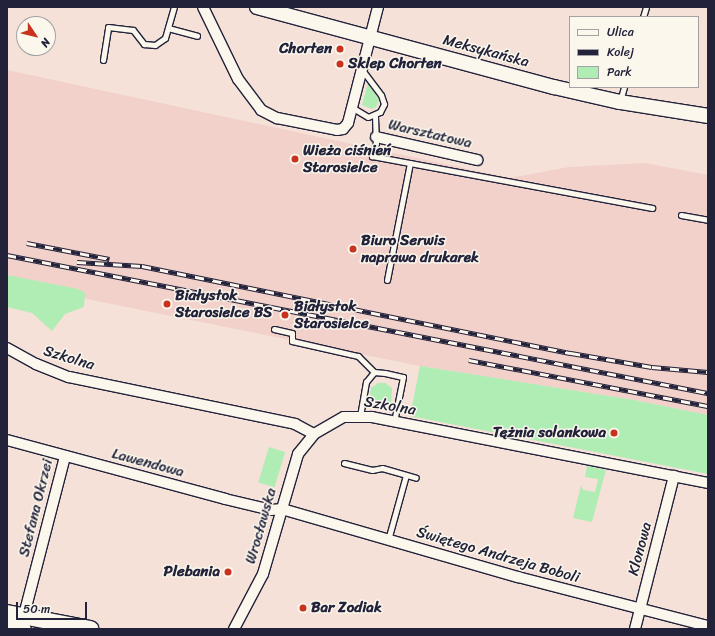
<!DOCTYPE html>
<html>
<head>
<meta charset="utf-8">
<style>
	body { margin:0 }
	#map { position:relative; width:715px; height:636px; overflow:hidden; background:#f5e1d8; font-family:Sriracha,sans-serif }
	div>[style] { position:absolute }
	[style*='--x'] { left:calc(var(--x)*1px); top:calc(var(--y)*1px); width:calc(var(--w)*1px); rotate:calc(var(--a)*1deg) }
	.built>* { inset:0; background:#f1d1ca }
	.green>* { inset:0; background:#afedb4; transform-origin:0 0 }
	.roads { filter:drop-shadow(1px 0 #22223b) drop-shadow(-1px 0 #22223b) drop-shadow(0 1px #22223b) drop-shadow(0 -1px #22223b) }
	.lane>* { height:5px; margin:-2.5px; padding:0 2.5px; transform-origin:2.5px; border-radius:2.5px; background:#fbf7ec }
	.street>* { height:10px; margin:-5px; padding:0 5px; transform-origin:5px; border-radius:5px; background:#fbf7ec }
	.secondary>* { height:14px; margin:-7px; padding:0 7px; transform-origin:7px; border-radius:7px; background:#fbf7ec }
	.primary>* { height:16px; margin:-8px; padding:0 8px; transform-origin:8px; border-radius:8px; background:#fbf7ec }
	.rail>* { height:4.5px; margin-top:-2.25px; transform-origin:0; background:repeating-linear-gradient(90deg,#fbf7ec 0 9px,#22223b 0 18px); box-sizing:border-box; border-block:1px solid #22223b }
	.dots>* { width:11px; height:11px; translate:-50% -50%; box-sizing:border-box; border:2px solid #fbf7ec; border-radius:50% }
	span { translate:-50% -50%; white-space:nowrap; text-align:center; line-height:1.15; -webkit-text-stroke:3px #fbf7ec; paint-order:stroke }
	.poi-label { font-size:15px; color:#22223b; font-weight:700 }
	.right { translate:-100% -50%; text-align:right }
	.left { translate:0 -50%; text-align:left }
	.street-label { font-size:15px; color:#22223b }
	.frame { position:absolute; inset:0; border:8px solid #22223b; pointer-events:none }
	.legend { position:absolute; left:569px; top:16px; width:130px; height:72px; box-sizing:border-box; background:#fbf7ec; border:1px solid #a4a2a5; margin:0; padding:5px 7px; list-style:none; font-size:12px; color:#22223b }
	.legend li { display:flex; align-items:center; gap:8px; height:20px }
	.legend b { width:20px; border:1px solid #a4a2a5 }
	.north { position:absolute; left:16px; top:16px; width:40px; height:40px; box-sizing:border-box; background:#fbf7ec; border:1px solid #a4a2a5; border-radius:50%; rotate:125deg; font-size:11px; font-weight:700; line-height:16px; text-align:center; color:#22223b }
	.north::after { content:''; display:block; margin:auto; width:14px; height:18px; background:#c8321e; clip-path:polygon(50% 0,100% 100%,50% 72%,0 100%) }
	.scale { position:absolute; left:16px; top:602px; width:71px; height:18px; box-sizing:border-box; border:2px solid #22223b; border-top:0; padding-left:5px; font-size:12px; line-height:14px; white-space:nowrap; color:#22223b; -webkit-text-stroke:3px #fbf7ec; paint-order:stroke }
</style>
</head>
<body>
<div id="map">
	<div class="built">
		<i style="clip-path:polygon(7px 70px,510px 178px,569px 167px,645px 163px,708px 175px,708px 415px,634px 400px,420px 366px,7px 283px)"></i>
	</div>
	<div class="green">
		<i style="clip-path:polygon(368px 83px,379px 100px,376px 107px,372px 109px,362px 105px)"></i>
		<i style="clip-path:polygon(7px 275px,78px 289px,85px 293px,84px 307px,65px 314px,52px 331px,32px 313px,7px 307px)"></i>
		<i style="clip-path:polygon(420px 366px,634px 400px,708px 415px,708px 474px,410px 416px)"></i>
		<i style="clip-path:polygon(378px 383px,385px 383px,392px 388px,391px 405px,369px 402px,371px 388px)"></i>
		<i style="left:269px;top:447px;width:17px;height:37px;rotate:17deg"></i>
		<i style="clip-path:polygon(587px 466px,606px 470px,592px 522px,573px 518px,581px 485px,583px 490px,595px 492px,598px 479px,585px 477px)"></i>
	</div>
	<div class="roads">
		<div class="lane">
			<i style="--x:643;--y:17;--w:10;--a:-73"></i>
			<i style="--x:168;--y:28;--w:30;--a:15"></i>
			<i style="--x:103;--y:60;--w:33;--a:-81"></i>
			<i style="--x:108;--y:27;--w:25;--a:7"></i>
			<i style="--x:133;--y:30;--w:18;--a:52"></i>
			<i style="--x:144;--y:44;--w:11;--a:5"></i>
			<i style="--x:155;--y:45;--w:12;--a:-35"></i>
			<i style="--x:165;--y:38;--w:32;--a:-74"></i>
			<i style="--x:620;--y:101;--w:15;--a:-74"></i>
			<i style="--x:353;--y:108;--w:17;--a:31"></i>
			<i style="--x:368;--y:117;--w:13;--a:-23"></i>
			<i style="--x:380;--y:112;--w:9;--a:-63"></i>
			<i style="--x:384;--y:104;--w:9;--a:-108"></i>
			<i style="--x:381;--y:95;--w:30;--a:-127"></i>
			<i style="--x:375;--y:116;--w:27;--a:88"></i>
			<i style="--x:376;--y:143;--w:14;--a:107"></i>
			<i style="--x:372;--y:156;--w:285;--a:10.5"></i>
			<i style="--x:681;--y:215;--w:27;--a:10"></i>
			<i style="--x:387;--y:280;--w:119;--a:-78.9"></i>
			<i style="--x:274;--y:329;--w:18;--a:13"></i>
			<i style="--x:292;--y:333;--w:8;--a:90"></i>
			<i style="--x:292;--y:341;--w:68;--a:12.8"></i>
			<i style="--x:358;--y:356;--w:23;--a:45"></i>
			<i style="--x:360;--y:416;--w:35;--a:-80"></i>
			<i style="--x:366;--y:382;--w:13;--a:-51"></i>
			<i style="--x:374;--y:372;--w:11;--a:5"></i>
			<i style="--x:385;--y:373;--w:18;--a:13"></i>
			<i style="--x:403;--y:377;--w:46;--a:101.3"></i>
			<i style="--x:344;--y:463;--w:29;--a:14"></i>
			<i style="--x:372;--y:470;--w:10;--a:-11"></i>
			<i style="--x:382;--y:468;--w:35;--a:16"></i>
			<i style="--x:388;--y:540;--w:67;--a:-74.5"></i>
		</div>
		<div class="street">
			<i style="--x:203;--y:7;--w:80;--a:64.1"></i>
			<i style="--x:238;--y:79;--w:39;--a:53"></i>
			<i style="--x:261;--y:110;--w:18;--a:27"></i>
			<i style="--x:277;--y:118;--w:61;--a:11.3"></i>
			<i style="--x:337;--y:130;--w:6;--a:-9"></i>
			<i style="--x:343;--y:129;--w:8;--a:-50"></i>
			<i style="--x:348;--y:123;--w:120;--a:-75.5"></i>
			<i style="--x:376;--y:137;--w:104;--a:12.8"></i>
			<i style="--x:7;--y:348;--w:33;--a:29"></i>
			<i style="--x:36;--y:364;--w:35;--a:22"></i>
			<i style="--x:69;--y:377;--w:231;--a:11.7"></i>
			<i style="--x:295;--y:424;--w:21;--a:28"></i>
			<i style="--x:7;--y:440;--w:226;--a:15.1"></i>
			<i style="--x:225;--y:499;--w:47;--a:13.4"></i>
			<i style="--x:271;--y:510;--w:11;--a:-5"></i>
			<i style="--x:282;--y:509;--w:246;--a:16.1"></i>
			<i style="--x:518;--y:577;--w:196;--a:14.5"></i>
			<i style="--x:24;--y:615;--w:164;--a:-75.5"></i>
			<i style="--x:234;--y:629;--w:62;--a:-62.2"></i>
			<i style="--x:263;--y:574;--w:125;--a:-73.7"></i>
			<i style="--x:298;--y:454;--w:26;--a:-51"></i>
			<i style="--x:314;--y:434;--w:34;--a:-30"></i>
			<i style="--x:344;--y:417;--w:28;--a:0"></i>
			<i style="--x:372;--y:417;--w:342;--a:11.1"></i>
			<i style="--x:635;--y:629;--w:158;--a:-75.7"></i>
		</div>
		<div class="secondary">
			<i style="--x:257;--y:7;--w:308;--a:15.1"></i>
			<i style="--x:554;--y:87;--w:68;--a:12.8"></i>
			<i style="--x:620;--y:102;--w:89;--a:9"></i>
		</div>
		<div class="primary">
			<i style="--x:7;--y:613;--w:85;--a:10.9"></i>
			<i style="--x:7;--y:626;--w:16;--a:11"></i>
		</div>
	</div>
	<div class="rail">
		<i style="--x:27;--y:243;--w:84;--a:11"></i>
		<i style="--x:7;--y:255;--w:714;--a:11.14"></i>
		<i style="--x:77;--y:262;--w:65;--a:3.5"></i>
		<i style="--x:142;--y:266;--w:438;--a:11.5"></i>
		<i style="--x:571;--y:353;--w:82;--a:9.8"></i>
		<i style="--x:652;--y:367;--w:56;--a:5.1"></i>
		<i style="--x:469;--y:360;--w:243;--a:10.9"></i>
	</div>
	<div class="dots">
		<i style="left:340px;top:49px;background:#c8321e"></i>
		<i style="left:340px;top:64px;background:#c8321e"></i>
		<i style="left:295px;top:159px;background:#c8321e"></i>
		<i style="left:353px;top:249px;background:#c8321e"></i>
		<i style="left:167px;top:304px;background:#c8321e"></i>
		<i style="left:285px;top:315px;background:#c8321e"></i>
		<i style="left:614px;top:433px;background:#c8321e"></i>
		<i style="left:228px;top:572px;background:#c8321e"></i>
		<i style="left:303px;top:608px;background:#c8321e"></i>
	</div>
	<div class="poi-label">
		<span class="right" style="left:332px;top:49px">Chorten</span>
		<span class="left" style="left:348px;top:64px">Sklep Chorten</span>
		<span class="left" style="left:303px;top:159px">Wieża ciśnień<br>Starosielce</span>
		<span class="left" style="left:361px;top:249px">Biuro Serwis<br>naprawa drukarek</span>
		<span class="left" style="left:175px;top:304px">Białystok<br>Starosielce BS</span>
		<span class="left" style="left:294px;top:315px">Białystok<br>Starosielce</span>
		<span class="right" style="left:606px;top:433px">Tężnia solankowa</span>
		<span class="right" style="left:220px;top:572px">Plebania</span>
		<span class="left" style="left:311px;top:608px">Bar Zodiak</span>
	</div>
	<div class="street-label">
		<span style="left:486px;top:51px;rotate:15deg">Meksykańska</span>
		<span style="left:430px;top:134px;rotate:13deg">Warsztatowa</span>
		<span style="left:69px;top:358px;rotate:17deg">Szkolna</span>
		<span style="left:390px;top:406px;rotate:10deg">Szkolna</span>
		<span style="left:148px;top:463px;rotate:15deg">Lawendowa</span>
		<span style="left:36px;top:508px;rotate:-76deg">Stefana Okrzei</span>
		<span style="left:261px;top:526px;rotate:-74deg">Wrocławska</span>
		<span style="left:640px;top:549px;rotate:-75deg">Klonowa</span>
		<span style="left:498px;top:555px;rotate:16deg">Świętego Andrzeja Boboli</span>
	</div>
	<div class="frame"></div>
	<ul class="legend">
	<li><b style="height:5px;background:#fbf7ec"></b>Ulica</li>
	<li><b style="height:5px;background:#22223b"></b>Kolej</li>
	<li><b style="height:11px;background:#afedb4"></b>Park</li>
	</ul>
	<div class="north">N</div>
	<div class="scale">50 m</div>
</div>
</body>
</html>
